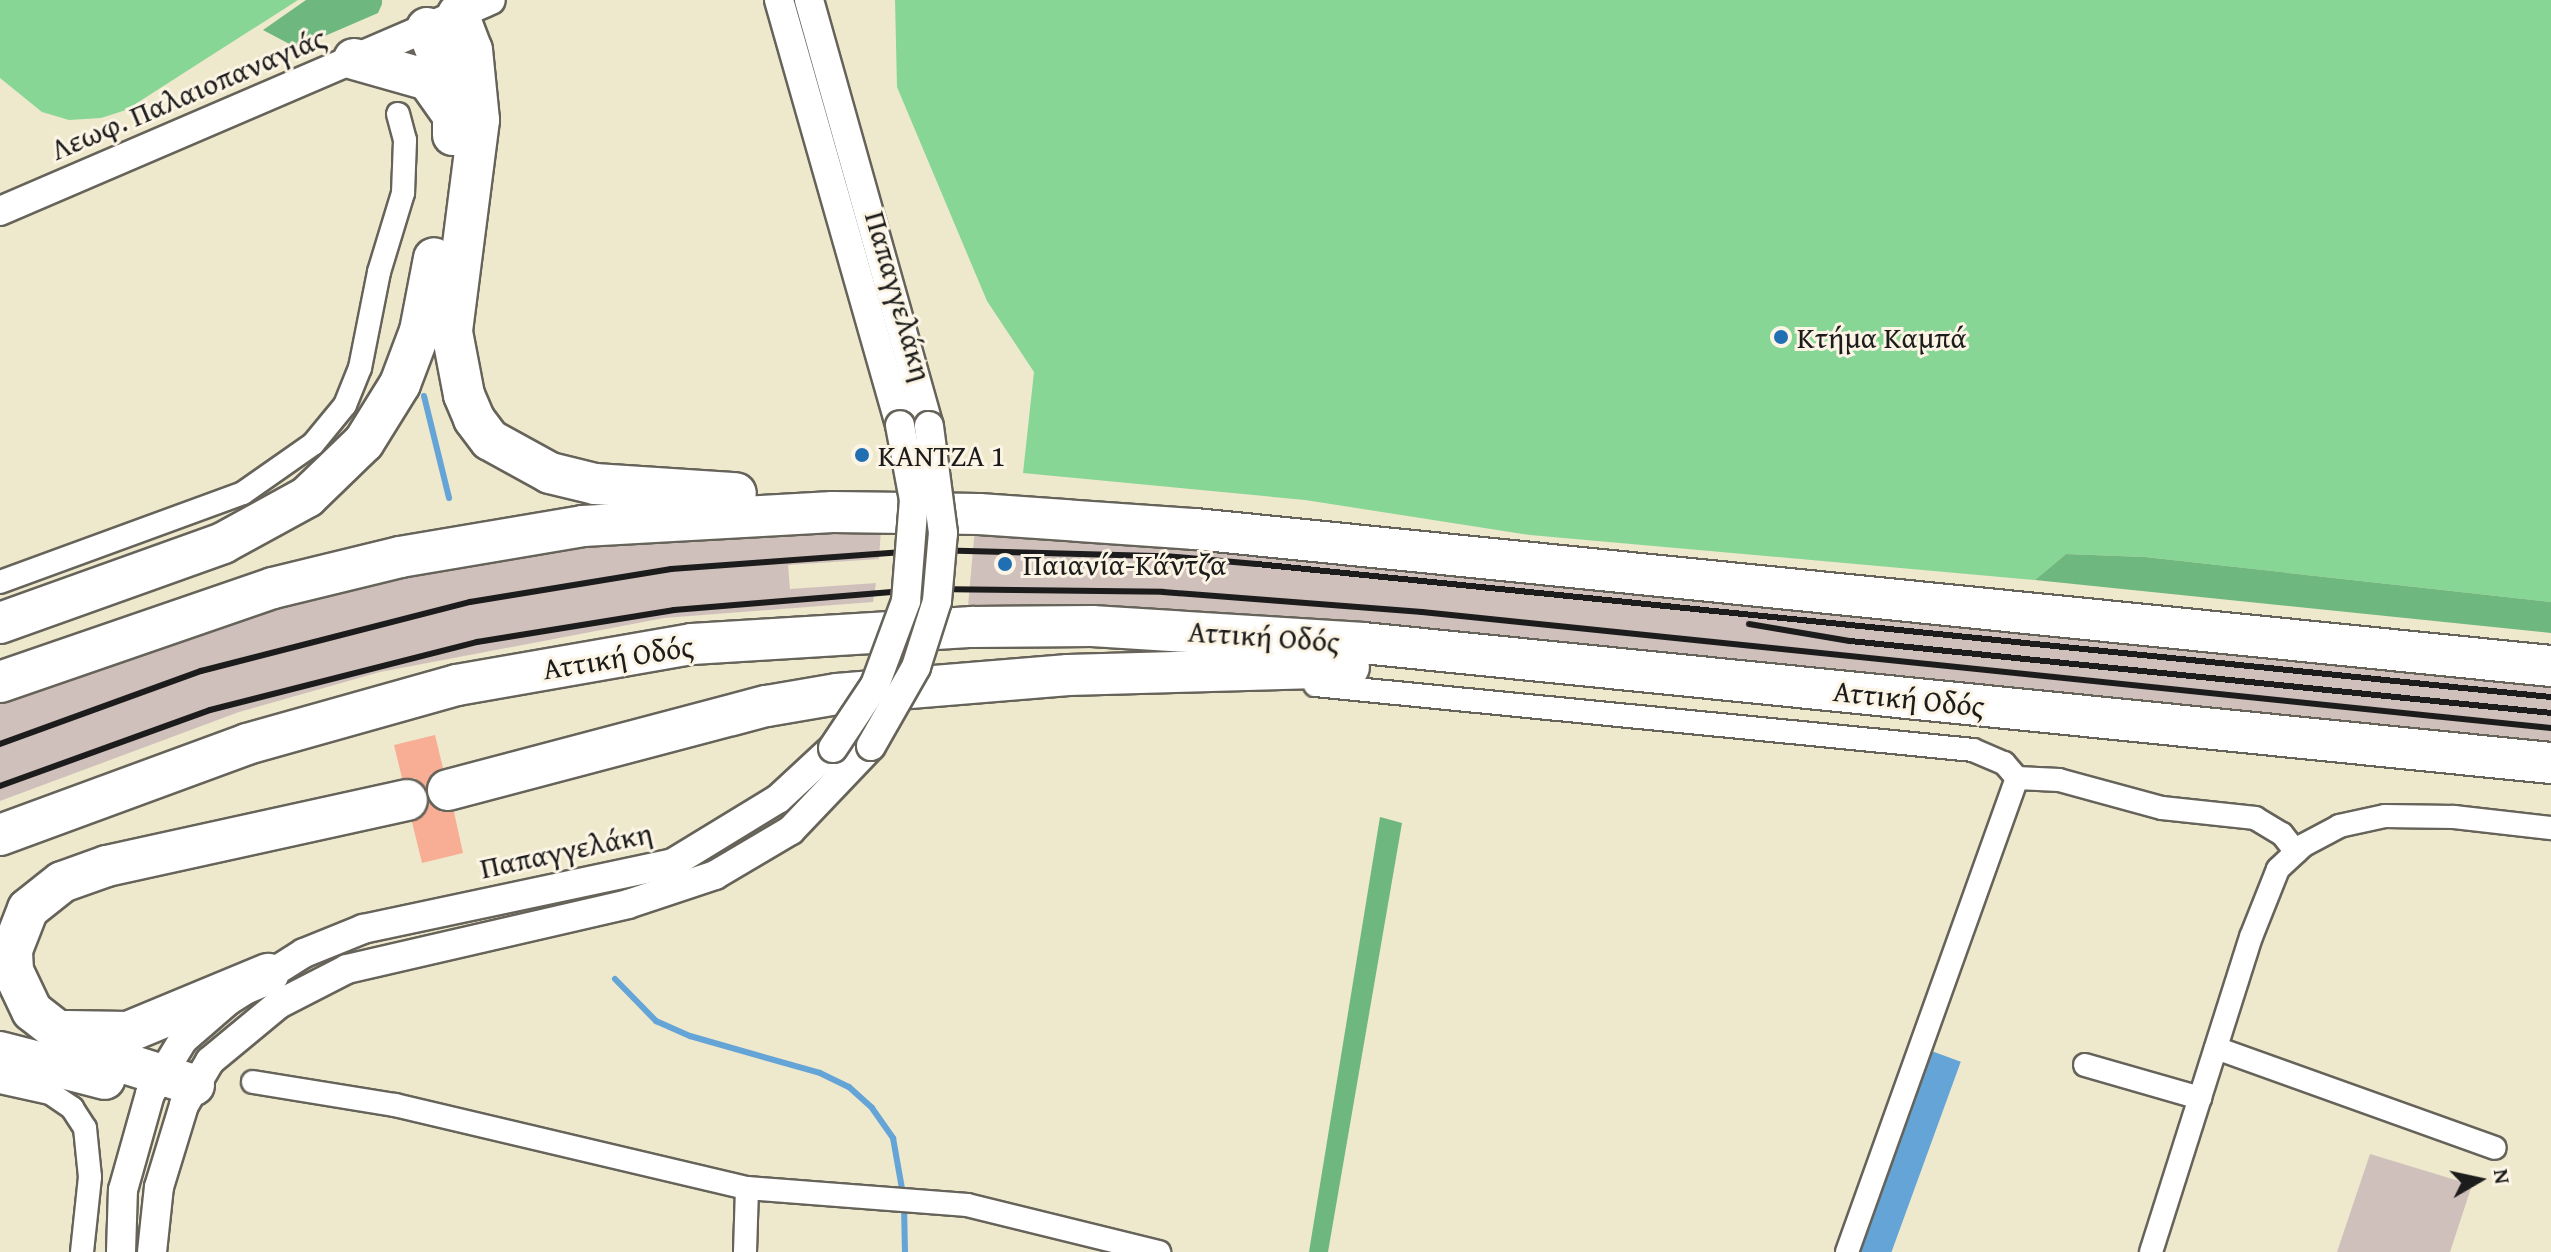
<!DOCTYPE html>
<html>
<head>
<meta charset="utf-8">
<style>
	body { margin:0 }
	#map { position:relative; width:2551px; height:1252px; overflow:hidden; background:#eee8cc; font-family:"Gentium Book Plus",serif }
	div>[style] { position:absolute }
	[style*='--x'] { left:calc(var(--x)*1px); top:calc(var(--y)*1px); width:calc(var(--w)*1px); rotate:calc(var(--a)*1deg) }
	.industrial>* { inset:0; background:#d0c0bc }
	.green>* { inset:0; background:#88d695 }
	.forest>* { inset:0; background:#6eb77e }
	.water>* { inset:0; background:#64a4d7; transform-origin:0 0 }
	.stream>* { height:6px; margin:-3px; padding:0 3px; transform-origin:3px; border-radius:3px; background:#64a4d7 }
	.building>* { inset:0; background:#f8ae95 }
	.roads { filter:drop-shadow(2px 0 #66635a) drop-shadow(-2px 0 #66635a) drop-shadow(0 2px #66635a) drop-shadow(0 -2px #66635a) }
	.minor>* { height:22px; margin:-11px; padding:0 11px; transform-origin:11px; border-radius:11px; background:#fff }
	.tertiary>* { height:28px; margin:-14px; padding:0 14px; transform-origin:14px; border-radius:14px; background:#fff }
	.motorway>* { height:40px; margin:-20px; padding:0 20px; transform-origin:20px; border-radius:20px; background:#fff }
	.rail>* { height:6px; margin:-3px; padding:0 3px; transform-origin:3px; border-radius:3px; background:#1c1c1c }
	.bridges { filter:drop-shadow(2px 0 #66635a) drop-shadow(-2px 0 #66635a) drop-shadow(0 2px #66635a) drop-shadow(0 -2px #66635a) }
	.tertiary-bridge>* { height:28px; margin:-14px; padding:0 14px; transform-origin:14px; border-radius:14px; background:#fff }
	.dots>* { width:22px; height:22px; translate:-50% -50%; box-sizing:border-box; border:4px solid #fcf5e5; border-radius:50% }
	span { translate:-50% -50%; white-space:nowrap; text-align:center; line-height:1.15; -webkit-text-stroke:6px #fcf5e5; paint-order:stroke }
	.street-label { font-size:30px; color:#1c1c1c }
	.poi-label { font-size:30px; color:#1c1c1c }
	.left { translate:0 -50%; text-align:left }
	.north { position:absolute; left:2439px; top:1140px; width:80px; height:80px; -webkit-text-stroke:6px #fcf5e5; paint-order:stroke; rotate:81deg; font-size:22px; font-weight:700; line-height:32px; text-align:center; color:#1c1c1c }
	.north::after { content:''; display:block; margin:auto; width:28px; height:36px; background:#1c1c1c; clip-path:polygon(50% 0,100% 100%,50% 72%,0 100%) }
</style>
</head>
<body>
<div id="map">
	<div class="industrial">
		<i style="clip-path:polygon(975px 528px,2551px 687px,2551px 744px,1411px 628px,1194px 612px,968px 606px)"></i>
		<i style="clip-path:polygon(881px 529px,879px 559px,788px 565px,790px 589px,876px 583px,873px 602px,664px 618px,380px 672px,239px 712px,0 801px,0 701px,202px 628px,359px 583px,560px 550px,676px 536px)"></i>
		<i style="clip-path:polygon(2370px 1154px,2472px 1185px,2450px 1252px,2337px 1252px)"></i>
	</div>
	<div class="green">
		<i style="clip-path:polygon(0 0,298px 0,126px 110px,101px 118px,69px 120px,42px 112px,0 78px)"></i>
		<i style="clip-path:polygon(895px 0,2551px 0,2551px 602px,2145px 557px,2066px 554px,2035px 580px,1530px 535px,1305px 500px,1023px 473px,1034px 372px,987px 301px,897px 87px)"></i>
	</div>
	<div class="forest">
		<i style="clip-path:polygon(306px 0,382px 0,382px 4px,378px 13px,297px 48px,263px 30px)"></i>
		<i style="clip-path:polygon(2066px 554px,2145px 557px,2551px 602px,2551px 633px,2035px 580px)"></i>
		<i style="clip-path:polygon(1380px 817px,1402px 823px,1328px 1252px,1309px 1252px)"></i>
	</div>
	<div class="water">
		<i style="left:1926px;top:1049px;width:37px;height:215px;rotate:20deg"></i>
	</div>
	<div class="stream">
		<i style="--x:424;--y:396;--w:105;--a:76.2"></i>
		<i style="--x:615;--y:979;--w:59;--a:45.7"></i>
		<i style="--x:656;--y:1021;--w:37;--a:24"></i>
		<i style="--x:690;--y:1036;--w:135;--a:15.9"></i>
		<i style="--x:820;--y:1073;--w:32;--a:26"></i>
		<i style="--x:849;--y:1087;--w:31;--a:42"></i>
		<i style="--x:872;--y:1108;--w:37;--a:55"></i>
		<i style="--x:893;--y:1138;--w:57;--a:79.9"></i>
		<i style="--x:904;--y:1205;--w:47;--a:88.8"></i>
	</div>
	<div class="building">
		<i style="clip-path:polygon(435px 735px,443px 768px,431px 774px,426px 788px,415px 778px,402px 778px,394px 745px)"></i>
		<i style="clip-path:polygon(429px 802px,441px 812px,454px 812px,463px 853px,422px 863px,412px 822px,423px 816px)"></i>
	</div>
	<div class="roads">
		<div class="minor">
			<i style="--x:0;--y:582;--w:259;--a:-20.1"></i>
			<i style="--x:243;--y:493;--w:85;--a:-35"></i>
			<i style="--x:313;--y:444;--w:50;--a:-50.6"></i>
			<i style="--x:345;--y:405;--w:40;--a:-68"></i>
			<i style="--x:360;--y:368;--w:98;--a:-78.8"></i>
			<i style="--x:379;--y:272;--w:83;--a:-73.1"></i>
			<i style="--x:403;--y:193;--w:53;--a:-87.8"></i>
			<i style="--x:405;--y:140;--w:27;--a:-105"></i>
			<i style="--x:1315;--y:685;--w:661;--a:5.64"></i>
			<i style="--x:1973;--y:750;--w:34;--a:23"></i>
			<i style="--x:2004;--y:763;--w:20;--a:49"></i>
			<i style="--x:2216;--y:1048;--w:296;--a:19.7"></i>
			<i style="--x:2085;--y:1065;--w:120;--a:16"></i>
			<i style="--x:0;--y:1082;--w:51;--a:12.4"></i>
			<i style="--x:50;--y:1093;--w:27;--a:34"></i>
			<i style="--x:72;--y:1108;--w:24;--a:57"></i>
			<i style="--x:85;--y:1128;--w:49;--a:84.2"></i>
			<i style="--x:90;--y:1177;--w:75;--a:96.1"></i>
			<i style="--x:253;--y:1082;--w:144;--a:9.2"></i>
			<i style="--x:395;--y:1105;--w:362;--a:13.3"></i>
			<i style="--x:745;--y:1252;--w:64;--a:-88.2"></i>
			<i style="--x:747;--y:1188;--w:221;--a:4.4"></i>
			<i style="--x:967;--y:1205;--w:198;--a:13.8"></i>
			<i style="--x:1847;--y:1252;--w:504;--a:-70.27"></i>
			<i style="--x:2017;--y:778;--w:42;--a:2.7"></i>
			<i style="--x:2059;--y:780;--w:107;--a:15.2"></i>
			<i style="--x:2162;--y:808;--w:94;--a:6.1"></i>
			<i style="--x:2255;--y:818;--w:31;--a:31"></i>
			<i style="--x:2282;--y:834;--w:23;--a:52"></i>
			<i style="--x:2151;--y:1252;--w:330;--a:-72.4"></i>
			<i style="--x:2251;--y:937;--w:73;--a:-68.3"></i>
			<i style="--x:2278;--y:869;--w:35;--a:-43"></i>
			<i style="--x:2304;--y:845;--w:40;--a:-28"></i>
			<i style="--x:2339;--y:826;--w:47;--a:-12.3"></i>
			<i style="--x:2385;--y:816;--w:69;--a:0.8"></i>
			<i style="--x:2454;--y:817;--w:98;--a:6.5"></i>
		</div>
		<div class="tertiary">
			<i style="--x:779;--y:0;--w:442;--a:74.1"></i>
			<i style="--x:809;--y:0;--w:443;--a:74.3"></i>
			<i style="--x:0;--y:211;--w:534;--a:-23.25"></i>
			<i style="--x:121;--y:1252;--w:62;--a:-88.2"></i>
			<i style="--x:123;--y:1190;--w:100;--a:-74.3"></i>
			<i style="--x:150;--y:1094;--w:63;--a:-58.6"></i>
			<i style="--x:183;--y:1040;--w:60;--a:-40.9"></i>
			<i style="--x:228;--y:1001;--w:90;--a:-32.3"></i>
			<i style="--x:304;--y:953;--w:64;--a:-22.1"></i>
			<i style="--x:363;--y:929;--w:317;--a:-12"></i>
			<i style="--x:673;--y:863;--w:123;--a:-31.4"></i>
			<i style="--x:778;--y:799;--w:75;--a:-42.8"></i>
			<i style="--x:152;--y:1252;--w:65;--a:-83.9"></i>
			<i style="--x:159;--y:1187;--w:86;--a:-73"></i>
			<i style="--x:184;--y:1105;--w:51;--a:-59.4"></i>
			<i style="--x:210;--y:1061;--w:89;--a:-39.6"></i>
			<i style="--x:279;--y:1004;--w:76;--a:-27.2"></i>
			<i style="--x:347;--y:969;--w:288;--a:-13"></i>
			<i style="--x:628;--y:904;--w:92;--a:-18.4"></i>
			<i style="--x:715;--y:875;--w:88;--a:-30.6"></i>
			<i style="--x:791;--y:830;--w:116;--a:-46.4"></i>
		</div>
		<div class="motorway">
			<i style="--x:458;--y:14;--w:39;--a:69"></i>
			<i style="--x:472;--y:50;--w:70;--a:84.3"></i>
			<i style="--x:479;--y:120;--w:214;--a:97.3"></i>
			<i style="--x:452;--y:332;--w:64;--a:79.2"></i>
			<i style="--x:464;--y:395;--w:26;--a:67"></i>
			<i style="--x:474;--y:419;--w:26;--a:53"></i>
			<i style="--x:490;--y:440;--w:68;--a:28.8"></i>
			<i style="--x:550;--y:473;--w:46;--a:13.7"></i>
			<i style="--x:595;--y:484;--w:141;--a:3.7"></i>
			<i style="--x:427;--y:28;--w:70;--a:68.2"></i>
			<i style="--x:453;--y:93;--w:42;--a:90"></i>
			<i style="--x:354;--y:59;--w:77;--a:15.8"></i>
			<i style="--x:428;--y:80;--w:42;--a:54.8"></i>
			<i style="--x:0;--y:623;--w:237;--a:-19.7"></i>
			<i style="--x:223;--y:543;--w:96;--a:-28.7"></i>
			<i style="--x:307;--y:497;--w:79;--a:-44"></i>
			<i style="--x:364;--y:442;--w:68;--a:-58.2"></i>
			<i style="--x:400;--y:384;--w:57;--a:-69.3"></i>
			<i style="--x:420;--y:331;--w:74;--a:-79.1"></i>
			<i style="--x:0;--y:682;--w:289;--a:-19"></i>
			<i style="--x:273;--y:588;--w:131;--a:-13.7"></i>
			<i style="--x:400;--y:557;--w:186;--a:-9.6"></i>
			<i style="--x:583;--y:526;--w:250;--a:-3.2"></i>
			<i style="--x:833;--y:512;--w:146;--a:0.8"></i>
			<i style="--x:979;--y:514;--w:217;--a:4"></i>
			<i style="--x:1195;--y:529;--w:1363;--a:5.77"></i>
			<i style="--x:448;--y:790;--w:330;--a:-14.8"></i>
			<i style="--x:767;--y:706;--w:71;--a:-9.7"></i>
			<i style="--x:837;--y:694;--w:232;--a:-4.7"></i>
			<i style="--x:1068;--y:675;--w:281;--a:-1.6"></i>
			<i style="--x:0;--y:835;--w:263;--a:-20.2"></i>
			<i style="--x:247;--y:744;--w:218;--a:-15.7"></i>
			<i style="--x:457;--y:685;--w:239;--a:-9.9"></i>
			<i style="--x:692;--y:644;--w:281;--a:-3.5"></i>
			<i style="--x:972;--y:627;--w:120;--a:-0.5"></i>
			<i style="--x:1092;--y:626;--w:272;--a:3.6"></i>
			<i style="--x:1363;--y:643;--w:1194;--a:5.77"></i>
			<i style="--x:67;--y:1031;--w:61;--a:0.9"></i>
			<i style="--x:128;--y:1032;--w:152;--a:-22.5"></i>
			<i style="--x:0;--y:1052;--w:108;--a:14.4"></i>
			<i style="--x:194;--y:1085;--w:117;--a:-162.6"></i>
			<i style="--x:82;--y:1050;--w:63;--a:-142"></i>
			<i style="--x:32;--y:1011;--w:44;--a:-115.4"></i>
			<i style="--x:13;--y:971;--w:21;--a:-93"></i>
			<i style="--x:12;--y:950;--w:44;--a:-68.7"></i>
			<i style="--x:28;--y:909;--w:43;--a:-38.5"></i>
			<i style="--x:62;--y:882;--w:48;--a:-19.6"></i>
			<i style="--x:107;--y:866;--w:307;--a:-12.4"></i>
		</div>
	</div>
	<div class="rail">
		<i style="--x:1749;--y:624;--w:102;--a:9.6"></i>
		<i style="--x:1850;--y:641;--w:705;--a:5.86"></i>
		<i style="--x:0;--y:744;--w:214;--a:-20"></i>
		<i style="--x:201;--y:671;--w:278;--a:-14.4"></i>
		<i style="--x:470;--y:602;--w:204;--a:-9.3"></i>
		<i style="--x:671;--y:569;--w:260;--a:-4.2"></i>
		<i style="--x:930;--y:550;--w:235;--a:1.5"></i>
		<i style="--x:1165;--y:556;--w:92;--a:5"></i>
		<i style="--x:1257;--y:564;--w:1301;--a:5.87"></i>
		<i style="--x:0;--y:786;--w:223;--a:-19.9"></i>
		<i style="--x:210;--y:710;--w:276;--a:-14.3"></i>
		<i style="--x:477;--y:642;--w:200;--a:-9.2"></i>
		<i style="--x:674;--y:610;--w:258;--a:-4.7"></i>
		<i style="--x:931;--y:589;--w:232;--a:0.7"></i>
		<i style="--x:1163;--y:592;--w:260;--a:4.4"></i>
		<i style="--x:1422;--y:612;--w:1135;--a:5.87"></i>
	</div>
	<div class="bridges">
		<div class="tertiary-bridge">
			<i style="--x:871;--y:746;--w:91;--a:-60.3"></i>
			<i style="--x:916;--y:667;--w:69;--a:-72.3"></i>
			<i style="--x:937;--y:601;--w:68;--a:-85"></i>
			<i style="--x:943;--y:533;--w:108;--a:-97.5"></i>
			<i style="--x:833;--y:748;--w:76;--a:-56.3"></i>
			<i style="--x:875;--y:685;--w:90;--a:-69.7"></i>
			<i style="--x:906;--y:601;--w:101;--a:-85.5"></i>
			<i style="--x:914;--y:500;--w:76;--a:-100.6"></i>
		</div>
	</div>
	<div class="dots">
		<i style="left:1781px;top:337px;background:#1f6fb2"></i>
		<i style="left:862px;top:455px;background:#1f6fb2"></i>
		<i style="left:1005px;top:564px;background:#1f6fb2"></i>
	</div>
	<div class="street-label">
		<span style="left:188px;top:93px;rotate:-23deg">Λεωφ. Παλαιοπαναγιάς</span>
		<span style="left:899px;top:296px;rotate:74deg">Παπαγγελάκη</span>
		<span style="left:1264px;top:636px;rotate:4deg">Αττική Οδός</span>
		<span style="left:618px;top:657px;rotate:-9deg">Αττική Οδός</span>
		<span style="left:1909px;top:698px;rotate:6deg">Αττική Οδός</span>
		<span style="left:566px;top:850px;rotate:-12deg">Παπαγγελάκη</span>
	</div>
	<div class="poi-label">
		<span class="left" style="left:1797px;top:337px">Kτήμα Καμπά</span>
		<span class="left" style="left:878px;top:455px">ΚΑΝΤΖΑ 1</span>
		<span class="left" style="left:1023px;top:564px">Παιανία-Κάντζα</span>
	</div>
	<div class="north">N</div>
</div>
</body>
</html>
